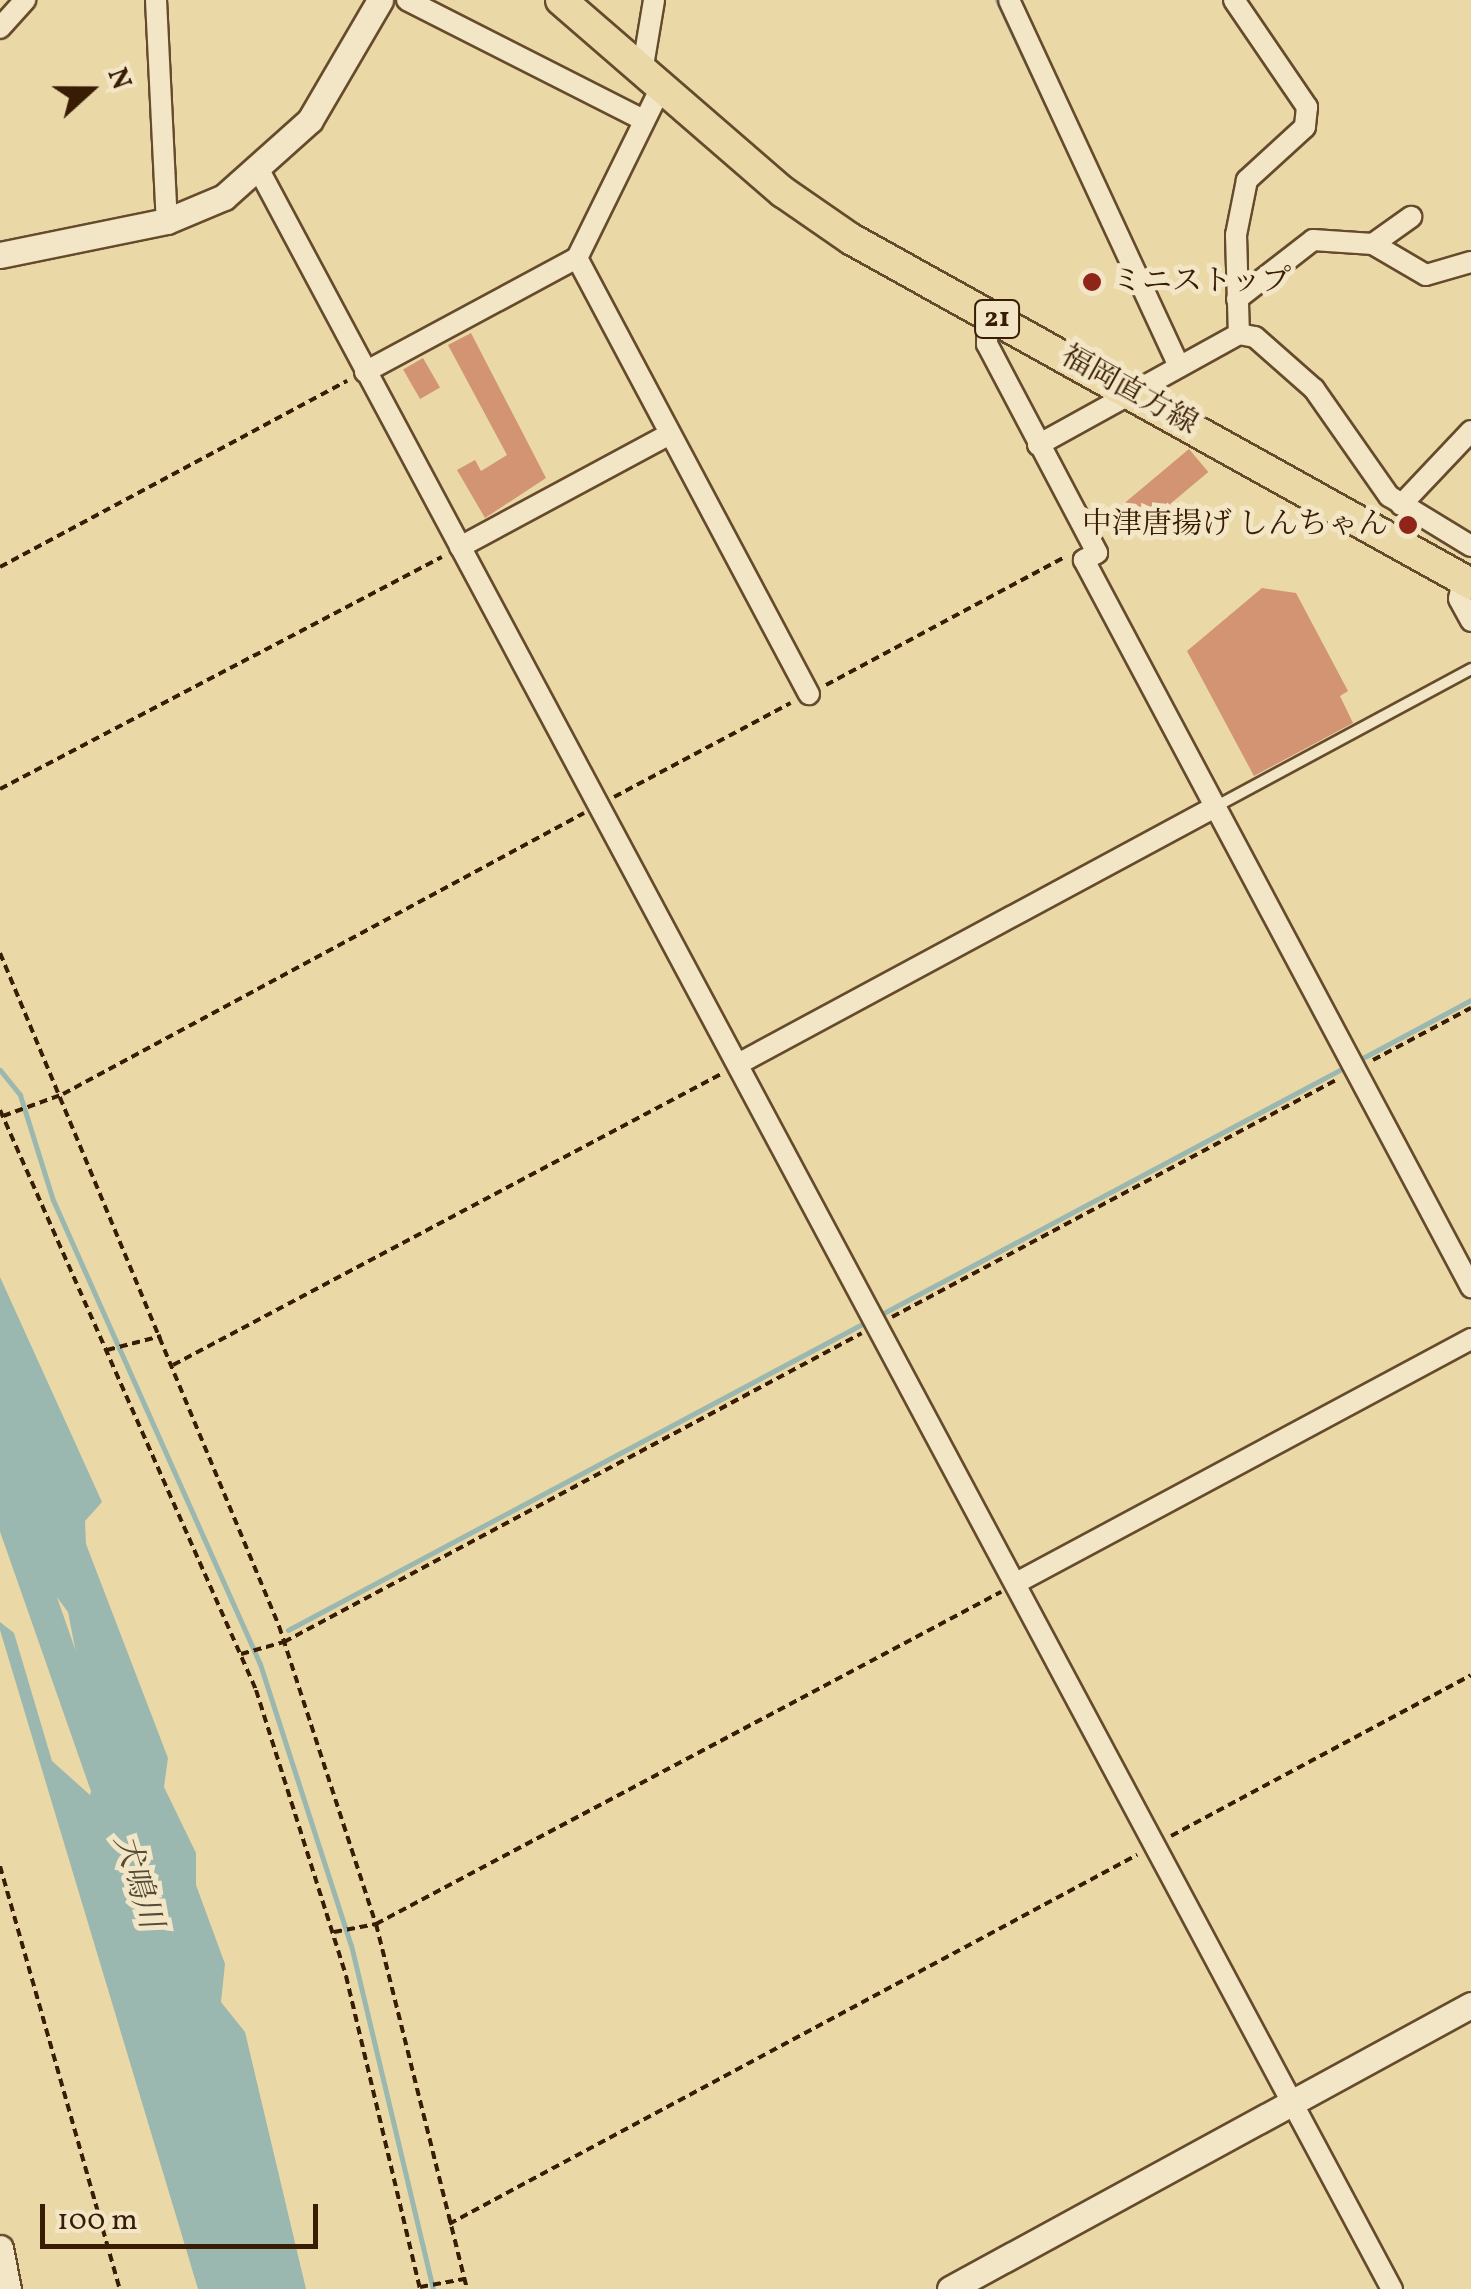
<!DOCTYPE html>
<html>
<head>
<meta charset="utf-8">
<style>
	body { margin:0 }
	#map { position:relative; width:1471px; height:2289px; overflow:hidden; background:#ebd8a7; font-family:Vollkorn,"Noto Serif JP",serif }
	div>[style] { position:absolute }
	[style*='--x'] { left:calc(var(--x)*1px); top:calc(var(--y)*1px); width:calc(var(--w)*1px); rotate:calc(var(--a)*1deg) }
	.water>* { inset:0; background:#9ab8af }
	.stream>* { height:5px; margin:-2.5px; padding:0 2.5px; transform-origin:2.5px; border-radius:2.5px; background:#9ab8af }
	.river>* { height:32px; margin:-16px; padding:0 16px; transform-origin:16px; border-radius:16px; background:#9ab8af }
	.building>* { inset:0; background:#d29472; transform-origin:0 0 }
	.path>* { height:4px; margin-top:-2px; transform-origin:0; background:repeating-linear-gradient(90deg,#381c03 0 8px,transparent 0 13px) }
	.roads { filter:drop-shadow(2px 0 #654b2c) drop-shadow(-2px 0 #654b2c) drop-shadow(0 2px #654b2c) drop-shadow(0 -2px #654b2c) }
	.service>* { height:10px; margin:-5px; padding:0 5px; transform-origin:5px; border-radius:5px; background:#f2e6c6 }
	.minor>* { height:20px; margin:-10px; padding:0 10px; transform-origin:10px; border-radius:10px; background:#f2e6c6 }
	.tertiary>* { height:25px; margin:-12.5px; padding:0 12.5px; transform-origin:12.5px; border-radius:12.5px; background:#f2e6c6 }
	.primary>* { height:30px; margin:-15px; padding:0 15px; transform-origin:15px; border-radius:15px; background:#ebd8a7 }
	.dots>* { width:28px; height:28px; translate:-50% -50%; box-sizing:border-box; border:5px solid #f2e6c6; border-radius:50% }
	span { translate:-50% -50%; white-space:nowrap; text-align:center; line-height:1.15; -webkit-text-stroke:10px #f2e6c6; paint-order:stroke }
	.shield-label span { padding:2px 8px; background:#f2e6c6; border:2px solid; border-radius:8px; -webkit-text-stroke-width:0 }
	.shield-label { font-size:28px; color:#381c03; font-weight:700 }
	.poi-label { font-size:30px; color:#381c03 }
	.left { translate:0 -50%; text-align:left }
	.right { translate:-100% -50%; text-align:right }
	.street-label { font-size:30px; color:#381c03 }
	.water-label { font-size:32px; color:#554b37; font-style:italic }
	.north { position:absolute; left:40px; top:40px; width:100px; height:100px; -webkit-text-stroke:8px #f2e6c6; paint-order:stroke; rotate:69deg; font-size:28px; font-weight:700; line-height:40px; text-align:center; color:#381c03 }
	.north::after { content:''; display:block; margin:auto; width:35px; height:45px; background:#381c03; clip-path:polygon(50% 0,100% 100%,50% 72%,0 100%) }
	.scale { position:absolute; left:40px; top:2204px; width:278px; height:45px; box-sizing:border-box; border:5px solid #381c03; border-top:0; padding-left:12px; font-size:30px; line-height:35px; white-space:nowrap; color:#381c03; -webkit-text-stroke:8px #f2e6c6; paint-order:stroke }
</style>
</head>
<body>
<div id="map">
	<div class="water">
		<i style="clip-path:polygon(0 1277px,102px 1502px,85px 1521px,86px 1544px,168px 1758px,164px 1787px,196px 1853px,196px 1885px,225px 1964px,221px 2002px,245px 2032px,306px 2289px,198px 2289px,0 1630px,0 1622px,14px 1633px,52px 1761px,90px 1795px,106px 1740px,84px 1694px,68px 1612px,0 1521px)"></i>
	</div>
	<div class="stream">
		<i style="--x:997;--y:0;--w:132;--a:64.8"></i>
		<i style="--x:1140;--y:306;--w:63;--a:65.5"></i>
		<i style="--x:1359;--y:1060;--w:127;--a:-28.2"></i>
		<i style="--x:0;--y:1070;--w:32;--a:51"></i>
		<i style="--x:20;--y:1095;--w:110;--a:72.6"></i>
		<i style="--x:53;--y:1200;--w:508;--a:65.96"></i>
		<i style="--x:260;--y:1664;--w:295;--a:72.1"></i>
		<i style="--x:351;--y:1945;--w:354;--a:76.6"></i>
		<i style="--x:878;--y:1316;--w:534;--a:-28.05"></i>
		<i style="--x:288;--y:1630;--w:657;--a:-28.05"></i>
	</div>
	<div class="river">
		<i style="--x:0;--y:1483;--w:336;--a:70.7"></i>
	</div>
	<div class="building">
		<i style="clip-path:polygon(471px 333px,546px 478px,485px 518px,457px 470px,475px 460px,481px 471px,507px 455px,448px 345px)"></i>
		<i style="left:423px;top:358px;width:34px;height:23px;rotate:60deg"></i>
		<i style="left:1189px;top:449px;width:30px;height:86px;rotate:50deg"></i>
		<i style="clip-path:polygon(1262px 588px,1296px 593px,1348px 691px,1340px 696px,1353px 723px,1254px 776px,1187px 651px)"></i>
	</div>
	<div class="path">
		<i style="--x:0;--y:567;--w:394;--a:-28.2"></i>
		<i style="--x:826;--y:685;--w:271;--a:-28.2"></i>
		<i style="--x:0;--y:789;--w:499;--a:-27.7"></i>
		<i style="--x:614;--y:797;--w:200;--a:-28"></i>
		<i style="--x:0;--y:953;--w:729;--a:67.48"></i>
		<i style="--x:279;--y:1626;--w:313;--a:72"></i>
		<i style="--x:376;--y:1924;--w:376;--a:76"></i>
		<i style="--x:1373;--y:1060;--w:111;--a:-28"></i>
		<i style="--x:0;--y:1110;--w:634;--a:66.18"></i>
		<i style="--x:256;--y:1690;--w:300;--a:72.5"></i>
		<i style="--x:346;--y:1976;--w:322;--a:76.7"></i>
		<i style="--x:3;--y:1116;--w:64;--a:-20.1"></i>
		<i style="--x:63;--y:1094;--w:592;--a:-28.34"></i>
		<i style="--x:892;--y:1317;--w:506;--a:-28.09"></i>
		<i style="--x:107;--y:1350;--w:56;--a:-14.5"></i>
		<i style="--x:173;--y:1365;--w:620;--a:-27.97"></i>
		<i style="--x:241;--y:1654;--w:45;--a:-15.6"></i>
		<i style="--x:284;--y:1642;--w:655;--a:-28.13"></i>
		<i style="--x:1171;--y:1836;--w:340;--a:-28.2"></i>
		<i style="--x:0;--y:1866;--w:440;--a:74.2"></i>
		<i style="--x:334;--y:1932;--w:43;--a:-10.8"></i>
		<i style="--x:376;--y:1924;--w:708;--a:-27.98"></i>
		<i style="--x:449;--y:2224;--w:781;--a:-28.21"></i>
		<i style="--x:420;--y:2287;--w:45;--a:-10.3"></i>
	</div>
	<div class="roads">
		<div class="service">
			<i style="--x:1215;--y:807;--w:291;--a:-28.3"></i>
		</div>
		<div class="minor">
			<i style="--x:156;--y:0;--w:221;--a:87.2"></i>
			<i style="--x:407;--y:0;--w:261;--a:26.9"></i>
			<i style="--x:1009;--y:0;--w:404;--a:65.1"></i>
			<i style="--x:1234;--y:0;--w:130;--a:55.7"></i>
			<i style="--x:1307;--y:107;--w:20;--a:96"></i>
			<i style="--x:1305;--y:127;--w:79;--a:137.6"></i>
			<i style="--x:1247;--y:180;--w:56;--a:101.3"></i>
			<i style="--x:1236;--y:235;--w:99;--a:88.3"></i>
			<i style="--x:0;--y:28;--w:38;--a:-48"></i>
			<i style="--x:642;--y:72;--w:73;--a:-80.5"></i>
			<i style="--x:260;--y:172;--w:2401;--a:61.87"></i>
			<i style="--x:1373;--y:244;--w:47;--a:-35.4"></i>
			<i style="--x:577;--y:258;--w:494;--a:62"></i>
			<i style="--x:1237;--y:299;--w:96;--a:-37.8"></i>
			<i style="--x:1313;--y:240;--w:60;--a:3.8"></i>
			<i style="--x:1373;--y:244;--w:61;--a:30.3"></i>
			<i style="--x:1426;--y:275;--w:47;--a:-16.1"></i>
			<i style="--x:988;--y:314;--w:30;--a:92"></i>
			<i style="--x:987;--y:344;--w:236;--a:62.2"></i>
			<i style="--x:1097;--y:553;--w:15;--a:152"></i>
			<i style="--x:1084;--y:560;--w:824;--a:61.97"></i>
			<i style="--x:365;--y:372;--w:241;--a:-28.3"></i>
			<i style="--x:577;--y:258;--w:188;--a:-63.8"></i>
			<i style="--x:1038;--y:445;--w:230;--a:-28.9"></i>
			<i style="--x:1239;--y:334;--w:16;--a:11"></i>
			<i style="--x:1255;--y:337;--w:79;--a:41.4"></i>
			<i style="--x:1314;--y:389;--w:131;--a:55"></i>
			<i style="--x:1389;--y:496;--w:96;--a:31.4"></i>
			<i style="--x:1401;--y:505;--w:102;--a:-46.6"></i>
			<i style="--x:460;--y:547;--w:238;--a:-28.3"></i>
			<i style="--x:1463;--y:580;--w:19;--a:102"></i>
			<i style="--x:1459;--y:599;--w:25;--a:61"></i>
			<i style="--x:738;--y:1064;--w:542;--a:-28.32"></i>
			<i style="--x:1018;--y:1582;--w:514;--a:-28.21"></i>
		</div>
		<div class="tertiary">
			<i style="--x:0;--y:255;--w:170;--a:-11.5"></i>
			<i style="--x:167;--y:221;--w:62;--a:-22.8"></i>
			<i style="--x:224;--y:197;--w:115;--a:-41.8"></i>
			<i style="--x:310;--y:120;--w:139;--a:-59.7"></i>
			<i style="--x:0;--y:2248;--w:42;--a:79"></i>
			<i style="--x:950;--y:2289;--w:593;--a:-28.6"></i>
		</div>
		<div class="primary">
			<i style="--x:561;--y:0;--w:294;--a:40.9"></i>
			<i style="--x:783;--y:192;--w:83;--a:34.7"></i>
			<i style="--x:851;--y:239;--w:710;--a:29.09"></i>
		</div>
	</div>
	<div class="dots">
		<i style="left:1092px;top:282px;background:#8f2418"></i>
		<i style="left:1408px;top:525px;background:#8f2418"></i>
	</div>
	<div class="shield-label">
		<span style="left:997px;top:319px">21</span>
	</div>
	<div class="poi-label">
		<span class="left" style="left:1112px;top:282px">ミニストップ</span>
		<span class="right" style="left:1388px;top:525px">中津唐揚げ しんちゃん</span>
	</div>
	<div class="street-label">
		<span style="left:1129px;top:391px;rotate:29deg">福岡直方線</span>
	</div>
	<div class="water-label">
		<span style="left:136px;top:1882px;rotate:73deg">犬鳴川</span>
	</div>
	<div class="north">N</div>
	<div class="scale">100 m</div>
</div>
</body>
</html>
